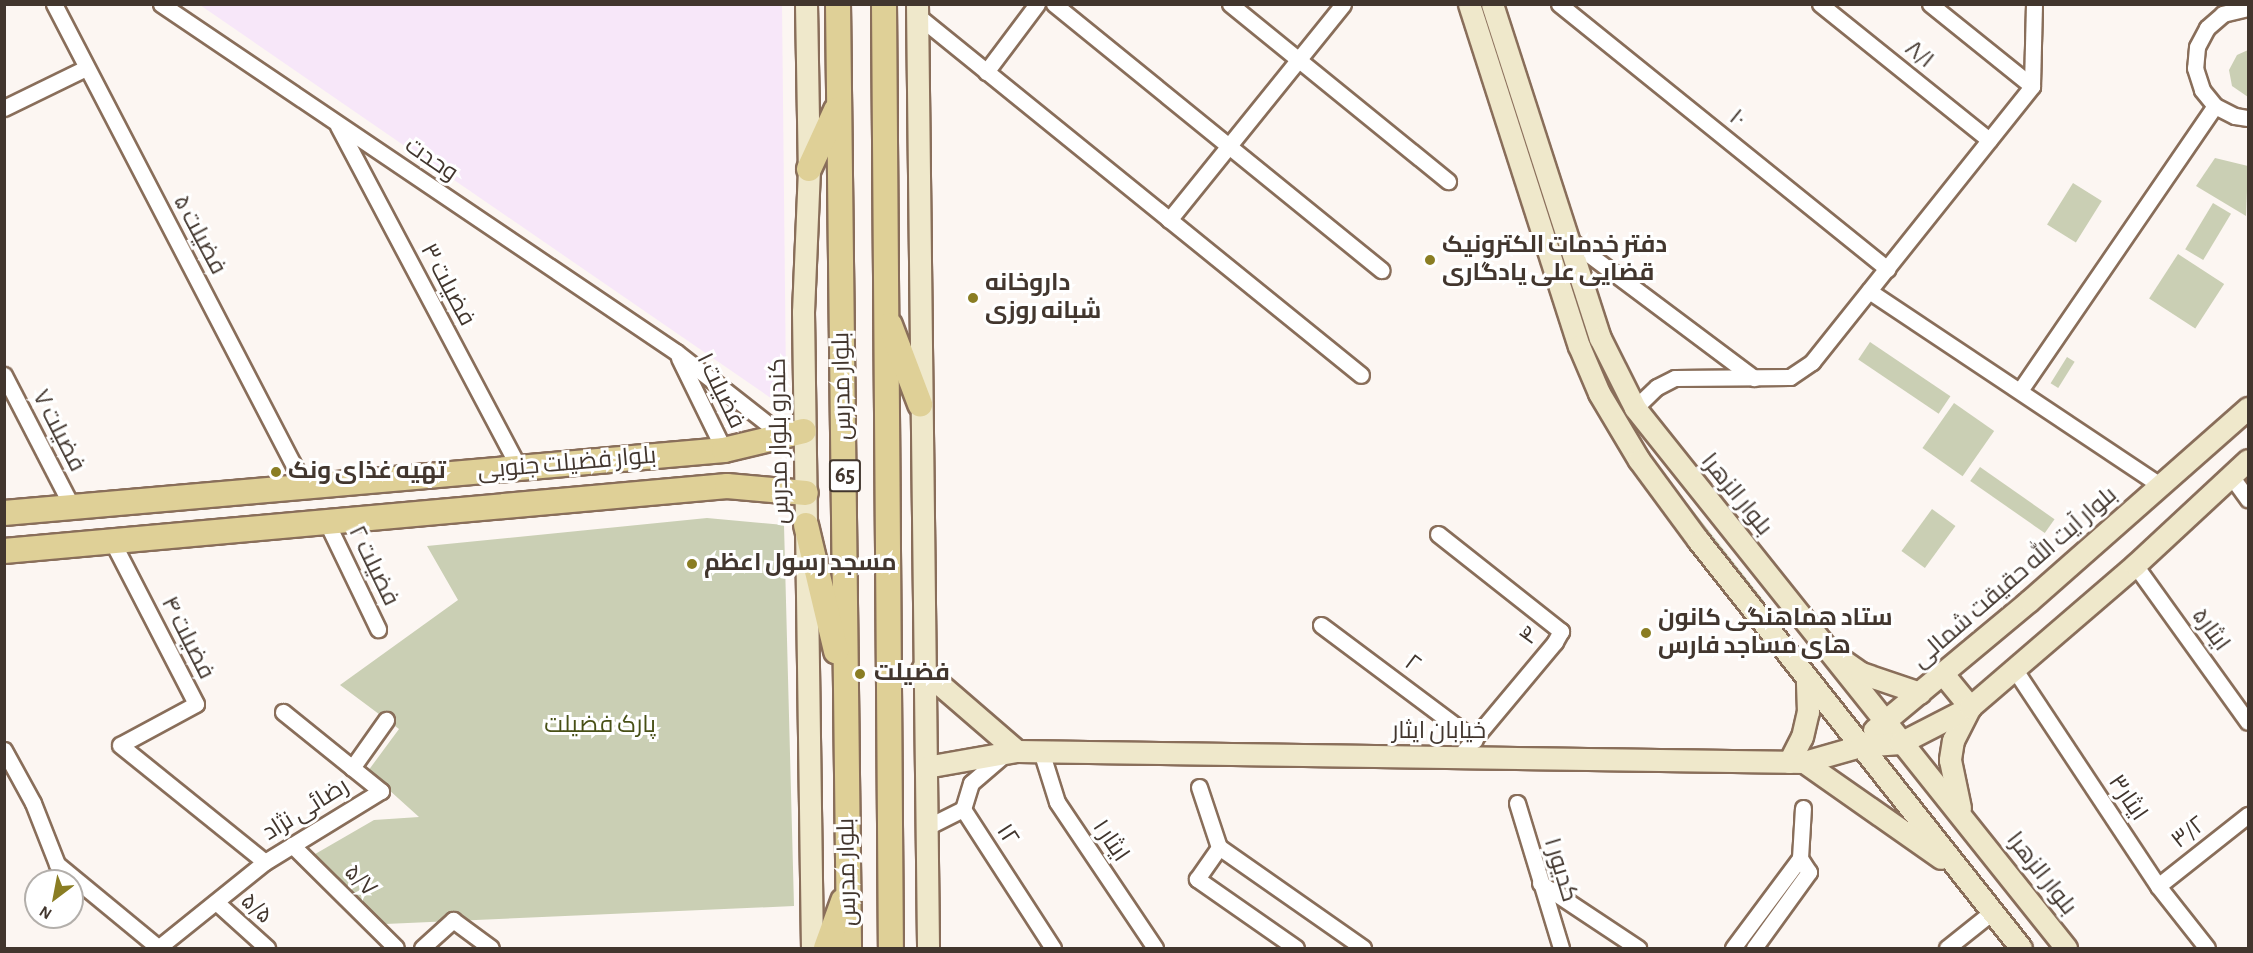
<!DOCTYPE html>
<html>
<head>
<meta charset="utf-8">
<style>
	body { margin:0 }
	#map { position:relative; width:2253px; height:953px; overflow:hidden; background:#fcf6f2; font-family:"Alegreya Sans",Cairo,sans-serif }
	div>[style] { position:absolute }
	[style*='--x'] { left:calc(var(--x)*1px); top:calc(var(--y)*1px); width:calc(var(--w)*1px); rotate:calc(var(--a)*1deg) }
	.industrial>* { inset:0; background:#f7e7f9 }
	.green>* { inset:0; background:#cacfb4; transform-origin:0 0 }
	.roads { filter:drop-shadow(2px 0 #896e5a) drop-shadow(-2px 0 #896e5a) drop-shadow(0 2px #896e5a) drop-shadow(0 -2px #896e5a) }
	.street>* { height:15px; margin:-7.5px; padding:0 7.5px; transform-origin:7.5px; border-radius:7.5px; background:#fff }
	.secondary>* { height:21px; margin:-10.5px; padding:0 10.5px; transform-origin:10.5px; border-radius:10.5px; background:#efe8cb }
	.primary>* { height:24px; margin:-12px; padding:0 12px; transform-origin:12px; border-radius:12px; background:#dfd097 }
	.dots>* { width:16px; height:16px; translate:-50% -50%; box-sizing:border-box; border:3px solid #fff; border-radius:50% }
	span { translate:-50% -50%; white-space:nowrap; text-align:center; line-height:1.15; -webkit-text-stroke:6px #fff; paint-order:stroke }
	.shield-label span { padding:2px 4px; background:#fff; border:2px solid; border-radius:4px; -webkit-text-stroke-width:0 }
	.shield-label { font-size:22px; color:#42362e; font-weight:700 }
	.street-label { font-size:24px; color:#42362e }
	.poi-label { font-size:24px; color:#42362e; font-weight:700 }
	.left { translate:0 -50%; text-align:left }
	.park-label { font-size:24px; color:#485016 }
	.frame { position:absolute; inset:0; border:6px solid #42362e; pointer-events:none }
	.north { position:absolute; left:24px; top:869px; width:60px; height:60px; box-sizing:border-box; background:#fff; border:2px solid #b3afab; border-radius:50%; rotate:212deg; font-size:16px; font-weight:700; line-height:24px; text-align:center; color:#42362e }
	.north::after { content:''; display:block; margin:auto; width:21px; height:27px; background:#8a7d23; clip-path:polygon(50% 0,100% 100%,50% 72%,0 100%) }
</style>
</head>
<body>
<div id="map">
	<div class="industrial">
		<i style="clip-path:polygon(200px 5px,782px 5px,786px 385px,781px 405px)"></i>
	</div>
	<div class="green">
		<i style="clip-path:polygon(1474px 5px,1485px 5px,1589px 334px,1609px 384px,1640px 443px,1764px 601px,1759px 605px,1637px 448px,1608px 398px)"></i>
		<i style="clip-path:polygon(2248px 50px,2248px 97px,2232px 86px,2229px 70px,2237px 55px)"></i>
		<i style="clip-path:polygon(2215px 158px,2248px 166px,2246px 216px,2196px 186px)"></i>
		<i style="left:2073px;top:183px;width:34px;height:49px;rotate:32deg"></i>
		<i style="left:2213px;top:203px;width:21px;height:54px;rotate:31deg"></i>
		<i style="left:2178px;top:254px;width:55px;height:53px;rotate:33deg"></i>
		<i style="left:1870px;top:342px;width:97px;height:21px;rotate:34deg"></i>
		<i style="left:2067px;top:357px;width:9px;height:31px;rotate:32deg"></i>
		<i style="left:1954px;top:403px;width:49px;height:55px;rotate:35deg"></i>
		<i style="left:1980px;top:467px;width:91px;height:17px;rotate:35deg"></i>
		<i style="left:1932px;top:509px;width:29px;height:52px;rotate:36deg"></i>
		<i style="clip-path:polygon(707px 518px,784px 525px,794px 906px,385px 924px,310px 857px,374px 820px,419px 817px,368px 771px,399px 729px,340px 685px,458px 600px,427px 546px)"></i>
	</div>
	<div class="roads">
		<div class="street">
			<i style="--x:54;--y:4;--w:544;--a:62.54"></i>
			<i style="--x:161;--y:4;--w:622;--a:34.05"></i>
			<i style="--x:676;--y:352;--w:136;--a:38.1"></i>
			<i style="--x:1054;--y:4;--w:422;--a:39.1"></i>
			<i style="--x:1230;--y:4;--w:281;--a:39.1"></i>
			<i style="--x:1559;--y:4;--w:422;--a:38.9"></i>
			<i style="--x:1820;--y:4;--w:217;--a:38.8"></i>
			<i style="--x:1930;--y:4;--w:131;--a:38.8"></i>
			<i style="--x:2248;--y:8;--w:26;--a:167"></i>
			<i style="--x:2223;--y:14;--w:21;--a:139"></i>
			<i style="--x:2207;--y:28;--w:21;--a:118"></i>
			<i style="--x:2197;--y:47;--w:21;--a:95"></i>
			<i style="--x:2195;--y:68;--w:23;--a:72"></i>
			<i style="--x:2202;--y:90;--w:21;--a:51"></i>
			<i style="--x:2215;--y:106;--w:22;--a:27"></i>
			<i style="--x:2235;--y:116;--w:13;--a:9"></i>
			<i style="--x:918;--y:16;--w:570;--a:39.02"></i>
			<i style="--x:986;--y:72;--w:85;--a:-53.1"></i>
			<i style="--x:4;--y:108;--w:91;--a:-26"></i>
			<i style="--x:338;--y:126;--w:387;--a:62.1"></i>
			<i style="--x:1169;--y:220;--w:277;--a:-51.1"></i>
			<i style="--x:1567;--y:238;--w:234;--a:36.8"></i>
			<i style="--x:1869;--y:291;--w:351;--a:33.7"></i>
			<i style="--x:679;--y:358;--w:102;--a:63.9"></i>
			<i style="--x:4;--y:375;--w:148;--a:62.7"></i>
			<i style="--x:2021;--y:389;--w:343;--a:-55.6"></i>
			<i style="--x:1635;--y:408;--w:30;--a:-44"></i>
			<i style="--x:1657;--y:387;--w:20;--a:-27"></i>
			<i style="--x:1675;--y:378;--w:115;--a:-0.5"></i>
			<i style="--x:1790;--y:377;--w:27;--a:-34"></i>
			<i style="--x:1812;--y:362;--w:353;--a:-51.4"></i>
			<i style="--x:2032;--y:86;--w:82;--a:-88.6"></i>
			<i style="--x:2231;--y:476;--w:29;--a:54"></i>
			<i style="--x:327;--y:523;--w:118;--a:64.3"></i>
			<i style="--x:1438;--y:534;--w:157;--a:38.3"></i>
			<i style="--x:1561;--y:631;--w:13;--a:119"></i>
			<i style="--x:1555;--y:642;--w:153;--a:129.9"></i>
			<i style="--x:112;--y:541;--w:183;--a:62.7"></i>
			<i style="--x:196;--y:704;--w:86;--a:151.7"></i>
			<i style="--x:120;--y:745;--w:186;--a:38.9"></i>
			<i style="--x:2135;--y:565;--w:193;--a:54.3"></i>
			<i style="--x:1321;--y:625;--w:192;--a:36.8"></i>
			<i style="--x:2015;--y:670;--w:259;--a:56.5"></i>
			<i style="--x:2158;--y:886;--w:79;--a:51.7"></i>
			<i style="--x:4;--y:750;--w:60;--a:61.3"></i>
			<i style="--x:33;--y:803;--w:66;--a:68.5"></i>
			<i style="--x:57;--y:864;--w:132;--a:39.5"></i>
			<i style="--x:1041;--y:751;--w:53;--a:72.6"></i>
			<i style="--x:1057;--y:802;--w:176;--a:56.1"></i>
			<i style="--x:1006;--y:753;--w:46;--a:139.4"></i>
			<i style="--x:971;--y:783;--w:27;--a:107"></i>
			<i style="--x:963;--y:809;--w:166;--a:57.1"></i>
			<i style="--x:352;--y:768;--w:59;--a:-54.7"></i>
			<i style="--x:1199;--y:787;--w:63;--a:71.6"></i>
			<i style="--x:1517;--y:803;--w:152;--a:73.1"></i>
			<i style="--x:927;--y:827;--w:40;--a:-26.6"></i>
			<i style="--x:292;--y:845;--w:146;--a:44.7"></i>
			<i style="--x:1540;--y:883;--w:118;--a:33.6"></i>
			<i style="--x:2158;--y:886;--w:115;--a:-38.3"></i>
			<i style="--x:216;--y:902;--w:69;--a:42"></i>
			<i style="--x:158;--y:948;--w:137;--a:-38.8"></i>
			<i style="--x:265;--y:862;--w:136;--a:-31.5"></i>
			<i style="--x:381;--y:791;--w:126;--a:-141.1"></i>
			<i style="--x:422;--y:948;--w:42;--a:-42.1"></i>
			<i style="--x:453;--y:920;--w:47;--a:36.4"></i>
			<i style="--x:1296;--y:948;--w:121;--a:-145.1"></i>
			<i style="--x:1197;--y:879;--w:39;--a:-55"></i>
			<i style="--x:1219;--y:847;--w:176;--a:35"></i>
			<i style="--x:1733;--y:948;--w:112;--a:-53.3"></i>
			<i style="--x:1754;--y:948;--w:94;--a:-54.1"></i>
			<i style="--x:1809;--y:872;--w:17;--a:-123"></i>
			<i style="--x:1800;--y:858;--w:50;--a:-86.6"></i>
			<i style="--x:1947;--y:948;--w:58;--a:-38.7"></i>
		</div>
		<div class="secondary">
			<i style="--x:806;--y:4;--w:165;--a:89"></i>
			<i style="--x:809;--y:169;--w:143;--a:92.4"></i>
			<i style="--x:803;--y:312;--w:636;--a:89.19"></i>
			<i style="--x:917;--y:4;--w:944;--a:89.33"></i>
			<i style="--x:1469;--y:4;--w:359;--a:72.2"></i>
			<i style="--x:1579;--y:346;--w:51;--a:66.9"></i>
			<i style="--x:1599;--y:393;--w:78;--a:59.2"></i>
			<i style="--x:1639;--y:460;--w:99;--a:53.6"></i>
			<i style="--x:1698;--y:540;--w:520;--a:51.63"></i>
			<i style="--x:1492;--y:4;--w:351;--a:72.1"></i>
			<i style="--x:1600;--y:338;--w:78;--a:63.4"></i>
			<i style="--x:1635;--y:408;--w:691;--a:51.4"></i>
			<i style="--x:1841;--y:659;--w:24;--a:35"></i>
			<i style="--x:1861;--y:673;--w:62;--a:18.7"></i>
			<i style="--x:922;--y:669;--w:125;--a:40.8"></i>
			<i style="--x:1943;--y:674;--w:43;--a:50.7"></i>
			<i style="--x:1970;--y:707;--w:37;--a:117"></i>
			<i style="--x:1953;--y:740;--w:20;--a:99"></i>
			<i style="--x:1950;--y:760;--w:49;--a:78.2"></i>
			<i style="--x:1874;--y:730;--w:202;--a:-39.8"></i>
			<i style="--x:2029;--y:601;--w:292;--a:-41.4"></i>
			<i style="--x:1789;--y:762;--w:28;--a:-63"></i>
			<i style="--x:1802;--y:737;--w:26;--a:-77"></i>
			<i style="--x:1808;--y:712;--w:34;--a:-92"></i>
			<i style="--x:1804;--y:762;--w:167;--a:35"></i>
			<i style="--x:926;--y:767;--w:92;--a:-10"></i>
			<i style="--x:1017;--y:751;--w:787;--a:0.8"></i>
			<i style="--x:1804;--y:762;--w:58;--a:-15.9"></i>
			<i style="--x:1860;--y:746;--w:40;--a:-4.3"></i>
			<i style="--x:1900;--y:743;--w:79;--a:-27.2"></i>
			<i style="--x:1970;--y:707;--w:218;--a:-40.7"></i>
			<i style="--x:2135;--y:565;--w:154;--a:-42.9"></i>
		</div>
		<div class="primary">
			<i style="--x:838;--y:4;--w:944;--a:89.33"></i>
			<i style="--x:884;--y:4;--w:944;--a:89.58"></i>
			<i style="--x:809;--y:169;--w:65;--a:-65.4"></i>
			<i style="--x:890;--y:325;--w:85;--a:69.2"></i>
			<i style="--x:4;--y:513;--w:723;--a:-5"></i>
			<i style="--x:724;--y:450;--w:82;--a:-13.4"></i>
			<i style="--x:806;--y:525;--w:130;--a:76.6"></i>
			<i style="--x:4;--y:551;--w:726;--a:-5.14"></i>
			<i style="--x:727;--y:486;--w:79;--a:5.1"></i>
			<i style="--x:826;--y:948;--w:50;--a:-70.1"></i>
		</div>
	</div>
	<div class="dots">
		<i style="left:1430px;top:260px;background:#8a7d23"></i>
		<i style="left:973px;top:298px;background:#8a7d23"></i>
		<i style="left:276px;top:472px;background:#8a7d23"></i>
		<i style="left:692px;top:564px;background:#8a7d23"></i>
		<i style="left:1646px;top:633px;background:#8a7d23"></i>
		<i style="left:860px;top:674px;background:#8a7d23"></i>
	</div>
	<div class="shield-label">
		<span style="left:845px;top:476px">65</span>
	</div>
	<div class="street-label">
		<span style="left:1919px;top:55px;rotate:39deg">۸/۱</span>
		<span style="left:1737px;top:119px;rotate:39deg">۱۰</span>
		<span style="left:431px;top:160px;rotate:34deg">وحدت</span>
		<span style="left:199px;top:235px;rotate:62deg">فضیلت ۵</span>
		<span style="left:447px;top:285px;rotate:62deg">فضیلت ۳</span>
		<span style="left:843px;top:386px;rotate:-91deg">بلوار مدرس</span>
		<span style="left:720px;top:391px;rotate:64deg">فضیلت ۱</span>
		<span style="left:58px;top:431px;rotate:63deg">فضیلت ۷</span>
		<span style="left:780px;top:441px;rotate:-91deg">کندرو بلوار مدرس</span>
		<span style="left:567px;top:464px;rotate:-5deg">بلوار فضیلت جنوبی</span>
		<span style="left:1736px;top:495px;rotate:51deg">بلوار الزهرا</span>
		<span style="left:373px;top:566px;rotate:64deg">فضیلت ۲</span>
		<span style="left:2015px;top:578px;rotate:-41deg">بلوار آیت الله حقیقت شمالی</span>
		<span style="left:2210px;top:630px;rotate:54deg">ایثار۵</span>
		<span style="left:1530px;top:636px;rotate:-54deg">۴</span>
		<span style="left:187px;top:638px;rotate:63deg">فضیلت ۴</span>
		<span style="left:1412px;top:664px;rotate:37deg">۲</span>
		<span style="left:1439px;top:732px">خیابان ایثار</span>
		<span style="left:2127px;top:798px;rotate:56deg">ایثار۳</span>
		<span style="left:306px;top:810px;rotate:-32deg">رضائی نژاد</span>
		<span style="left:2189px;top:833px;rotate:-38deg">۳/۲</span>
		<span style="left:1007px;top:835px;rotate:57deg">۱۲</span>
		<span style="left:1110px;top:841px;rotate:56deg">ایثار ۱</span>
		<span style="left:1560px;top:870px;rotate:73deg">کدیور ۱</span>
		<span style="left:848px;top:872px;rotate:-91deg">بلوار مدرس</span>
		<span style="left:2041px;top:874px;rotate:52deg">بلوار الزهرا</span>
		<span style="left:360px;top:881px;rotate:45deg">۵/۷</span>
		<span style="left:256px;top:909px;rotate:42deg">۵/۵</span>
	</div>
	<div class="poi-label">
		<span class="left" style="left:1442px;top:260px">دفتر خدمات الکترونیک<br>قضایی علی یادگاری</span>
		<span class="left" style="left:985px;top:298px">داروخانه<br>شبانه روزی</span>
		<span class="left" style="left:288px;top:472px">تهیه غذای ونک</span>
		<span class="left" style="left:704px;top:564px">مسجد رسول اعظم</span>
		<span class="left" style="left:1658px;top:633px">ستاد هماهنگی کانون<br>های مساجد فارس</span>
		<span class="left" style="left:874px;top:674px">فضیلت</span>
	</div>
	<div class="park-label">
		<span style="left:600px;top:726px">پارک فضیلت</span>
	</div>
	<div class="frame"></div>
	<div class="north">N</div>
</div>
</body>
</html>
